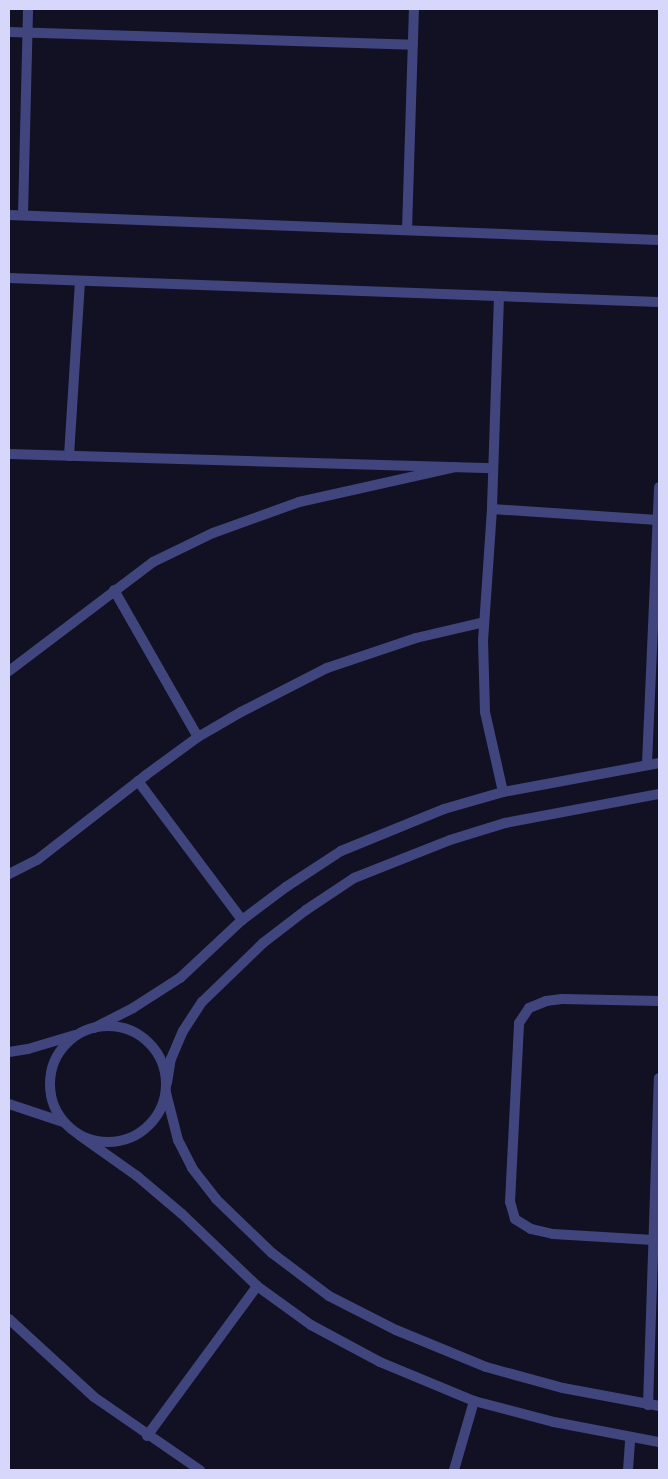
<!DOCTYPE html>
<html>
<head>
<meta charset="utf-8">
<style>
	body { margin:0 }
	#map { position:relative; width:668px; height:1479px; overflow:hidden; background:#121123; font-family:"PT Sans Narrow",sans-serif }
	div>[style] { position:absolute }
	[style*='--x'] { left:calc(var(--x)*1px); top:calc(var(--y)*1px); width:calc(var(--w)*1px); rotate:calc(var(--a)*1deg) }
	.minor>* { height:10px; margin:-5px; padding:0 5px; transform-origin:5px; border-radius:5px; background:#41457d }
	.minor>.ring { margin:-5px; padding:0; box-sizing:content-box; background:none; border:10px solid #41457d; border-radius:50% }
	span { translate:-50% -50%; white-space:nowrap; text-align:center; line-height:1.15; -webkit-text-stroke:4px #121123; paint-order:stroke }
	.frame { position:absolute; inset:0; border:10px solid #d7d7fb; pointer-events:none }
</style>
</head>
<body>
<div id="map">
	<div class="minor">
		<i style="--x:9;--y:32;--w:404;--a:1.8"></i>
		<i style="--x:9;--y:215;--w:650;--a:2.2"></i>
		<i style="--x:23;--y:215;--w:206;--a:-88.6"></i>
		<i style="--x:407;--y:230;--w:221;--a:-88.2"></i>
		<i style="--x:9;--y:278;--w:650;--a:2.11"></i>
		<i style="--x:499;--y:296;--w:213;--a:91.9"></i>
		<i style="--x:492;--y:509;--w:131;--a:93.9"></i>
		<i style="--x:483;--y:640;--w:72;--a:88.4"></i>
		<i style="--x:485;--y:712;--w:82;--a:77.3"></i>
		<i style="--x:9;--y:454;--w:484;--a:1.7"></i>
		<i style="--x:69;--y:456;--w:175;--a:-86.4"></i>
		<i style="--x:492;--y:509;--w:166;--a:3.8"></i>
		<i style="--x:114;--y:590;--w:169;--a:60.3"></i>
		<i style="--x:9;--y:671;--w:181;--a:-37.1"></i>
		<i style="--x:153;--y:562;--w:67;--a:-25.8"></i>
		<i style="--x:213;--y:533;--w:91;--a:-19.8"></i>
		<i style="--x:299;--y:502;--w:160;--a:-12.6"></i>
		<i style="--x:647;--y:764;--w:277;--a:-87.5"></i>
		<i style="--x:138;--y:781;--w:174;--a:53.2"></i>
		<i style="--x:9;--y:874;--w:31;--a:-27"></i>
		<i style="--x:37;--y:860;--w:138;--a:-37.9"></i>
		<i style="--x:146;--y:775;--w:64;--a:-36.2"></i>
		<i style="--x:198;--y:737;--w:50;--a:-30.2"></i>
		<i style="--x:241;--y:712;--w:97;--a:-27.1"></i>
		<i style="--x:327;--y:668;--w:94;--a:-18.6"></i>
		<i style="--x:416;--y:638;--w:70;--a:-13.2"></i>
		<i class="ring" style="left:50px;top:1026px;width:106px;height:106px"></i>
		<i style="--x:94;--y:1028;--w:44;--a:-27.1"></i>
		<i style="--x:133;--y:1008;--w:56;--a:-32.6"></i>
		<i style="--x:180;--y:978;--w:85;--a:-43.1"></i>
		<i style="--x:242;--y:920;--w:55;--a:-36.9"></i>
		<i style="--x:286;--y:887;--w:66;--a:-33.2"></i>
		<i style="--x:341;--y:851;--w:111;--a:-22.2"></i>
		<i style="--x:444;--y:809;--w:61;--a:-16.1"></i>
		<i style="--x:503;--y:792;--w:159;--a:-10.5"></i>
		<i style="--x:9;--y:1052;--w:19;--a:-9"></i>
		<i style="--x:28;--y:1049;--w:49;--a:-16.6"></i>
		<i style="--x:167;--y:1083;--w:24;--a:-81"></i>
		<i style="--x:171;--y:1059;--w:30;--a:-67"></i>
		<i style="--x:183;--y:1031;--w:35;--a:-57"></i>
		<i style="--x:202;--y:1002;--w:85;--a:-44"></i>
		<i style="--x:263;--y:943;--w:54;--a:-37.5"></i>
		<i style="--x:306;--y:910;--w:58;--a:-33.7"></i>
		<i style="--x:354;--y:878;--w:103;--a:-21.6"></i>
		<i style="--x:450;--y:840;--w:58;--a:-17.2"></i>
		<i style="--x:505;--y:823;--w:157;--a:-10.7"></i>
		<i style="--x:166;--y:1093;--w:49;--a:75.7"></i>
		<i style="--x:178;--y:1140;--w:31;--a:63"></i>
		<i style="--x:192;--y:1168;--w:39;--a:52"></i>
		<i style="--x:216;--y:1199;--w:78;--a:44"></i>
		<i style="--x:272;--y:1253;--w:71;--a:37"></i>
		<i style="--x:329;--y:1296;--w:75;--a:26.9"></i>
		<i style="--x:396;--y:1330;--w:97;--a:22.3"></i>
		<i style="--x:486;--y:1367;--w:80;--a:15.3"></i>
		<i style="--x:563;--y:1388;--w:98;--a:10.6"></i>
		<i style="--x:9;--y:1104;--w:57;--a:18.4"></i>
		<i style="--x:79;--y:1135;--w:71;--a:35.3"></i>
		<i style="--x:137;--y:1176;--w:59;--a:40.2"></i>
		<i style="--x:182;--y:1214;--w:104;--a:43.8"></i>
		<i style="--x:257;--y:1286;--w:67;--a:35.8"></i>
		<i style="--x:311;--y:1325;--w:78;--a:28.2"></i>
		<i style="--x:380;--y:1362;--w:102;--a:22.5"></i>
		<i style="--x:474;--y:1401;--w:83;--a:14.7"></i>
		<i style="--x:554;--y:1422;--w:107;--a:10.8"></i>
		<i style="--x:653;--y:1240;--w:100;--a:-176.6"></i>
		<i style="--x:553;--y:1234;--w:23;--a:-167"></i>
		<i style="--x:531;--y:1229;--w:19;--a:-148"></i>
		<i style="--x:515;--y:1219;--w:18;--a:-106"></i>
		<i style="--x:510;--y:1202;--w:179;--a:-87.1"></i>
		<i style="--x:519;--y:1023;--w:18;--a:-56"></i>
		<i style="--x:529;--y:1008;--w:18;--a:-22"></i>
		<i style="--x:546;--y:1001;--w:16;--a:-7"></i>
		<i style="--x:562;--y:999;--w:97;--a:1.2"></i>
		<i style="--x:9;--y:1319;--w:115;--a:42.5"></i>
		<i style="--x:94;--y:1397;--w:129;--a:34.6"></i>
		<i style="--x:648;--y:1405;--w:327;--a:-88.1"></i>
		<i style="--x:147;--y:1436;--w:186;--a:-53.7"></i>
		<i style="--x:454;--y:1470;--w:72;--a:-73.8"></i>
		<i style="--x:628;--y:1470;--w:32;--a:-86"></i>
	</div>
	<div class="frame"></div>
</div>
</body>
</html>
